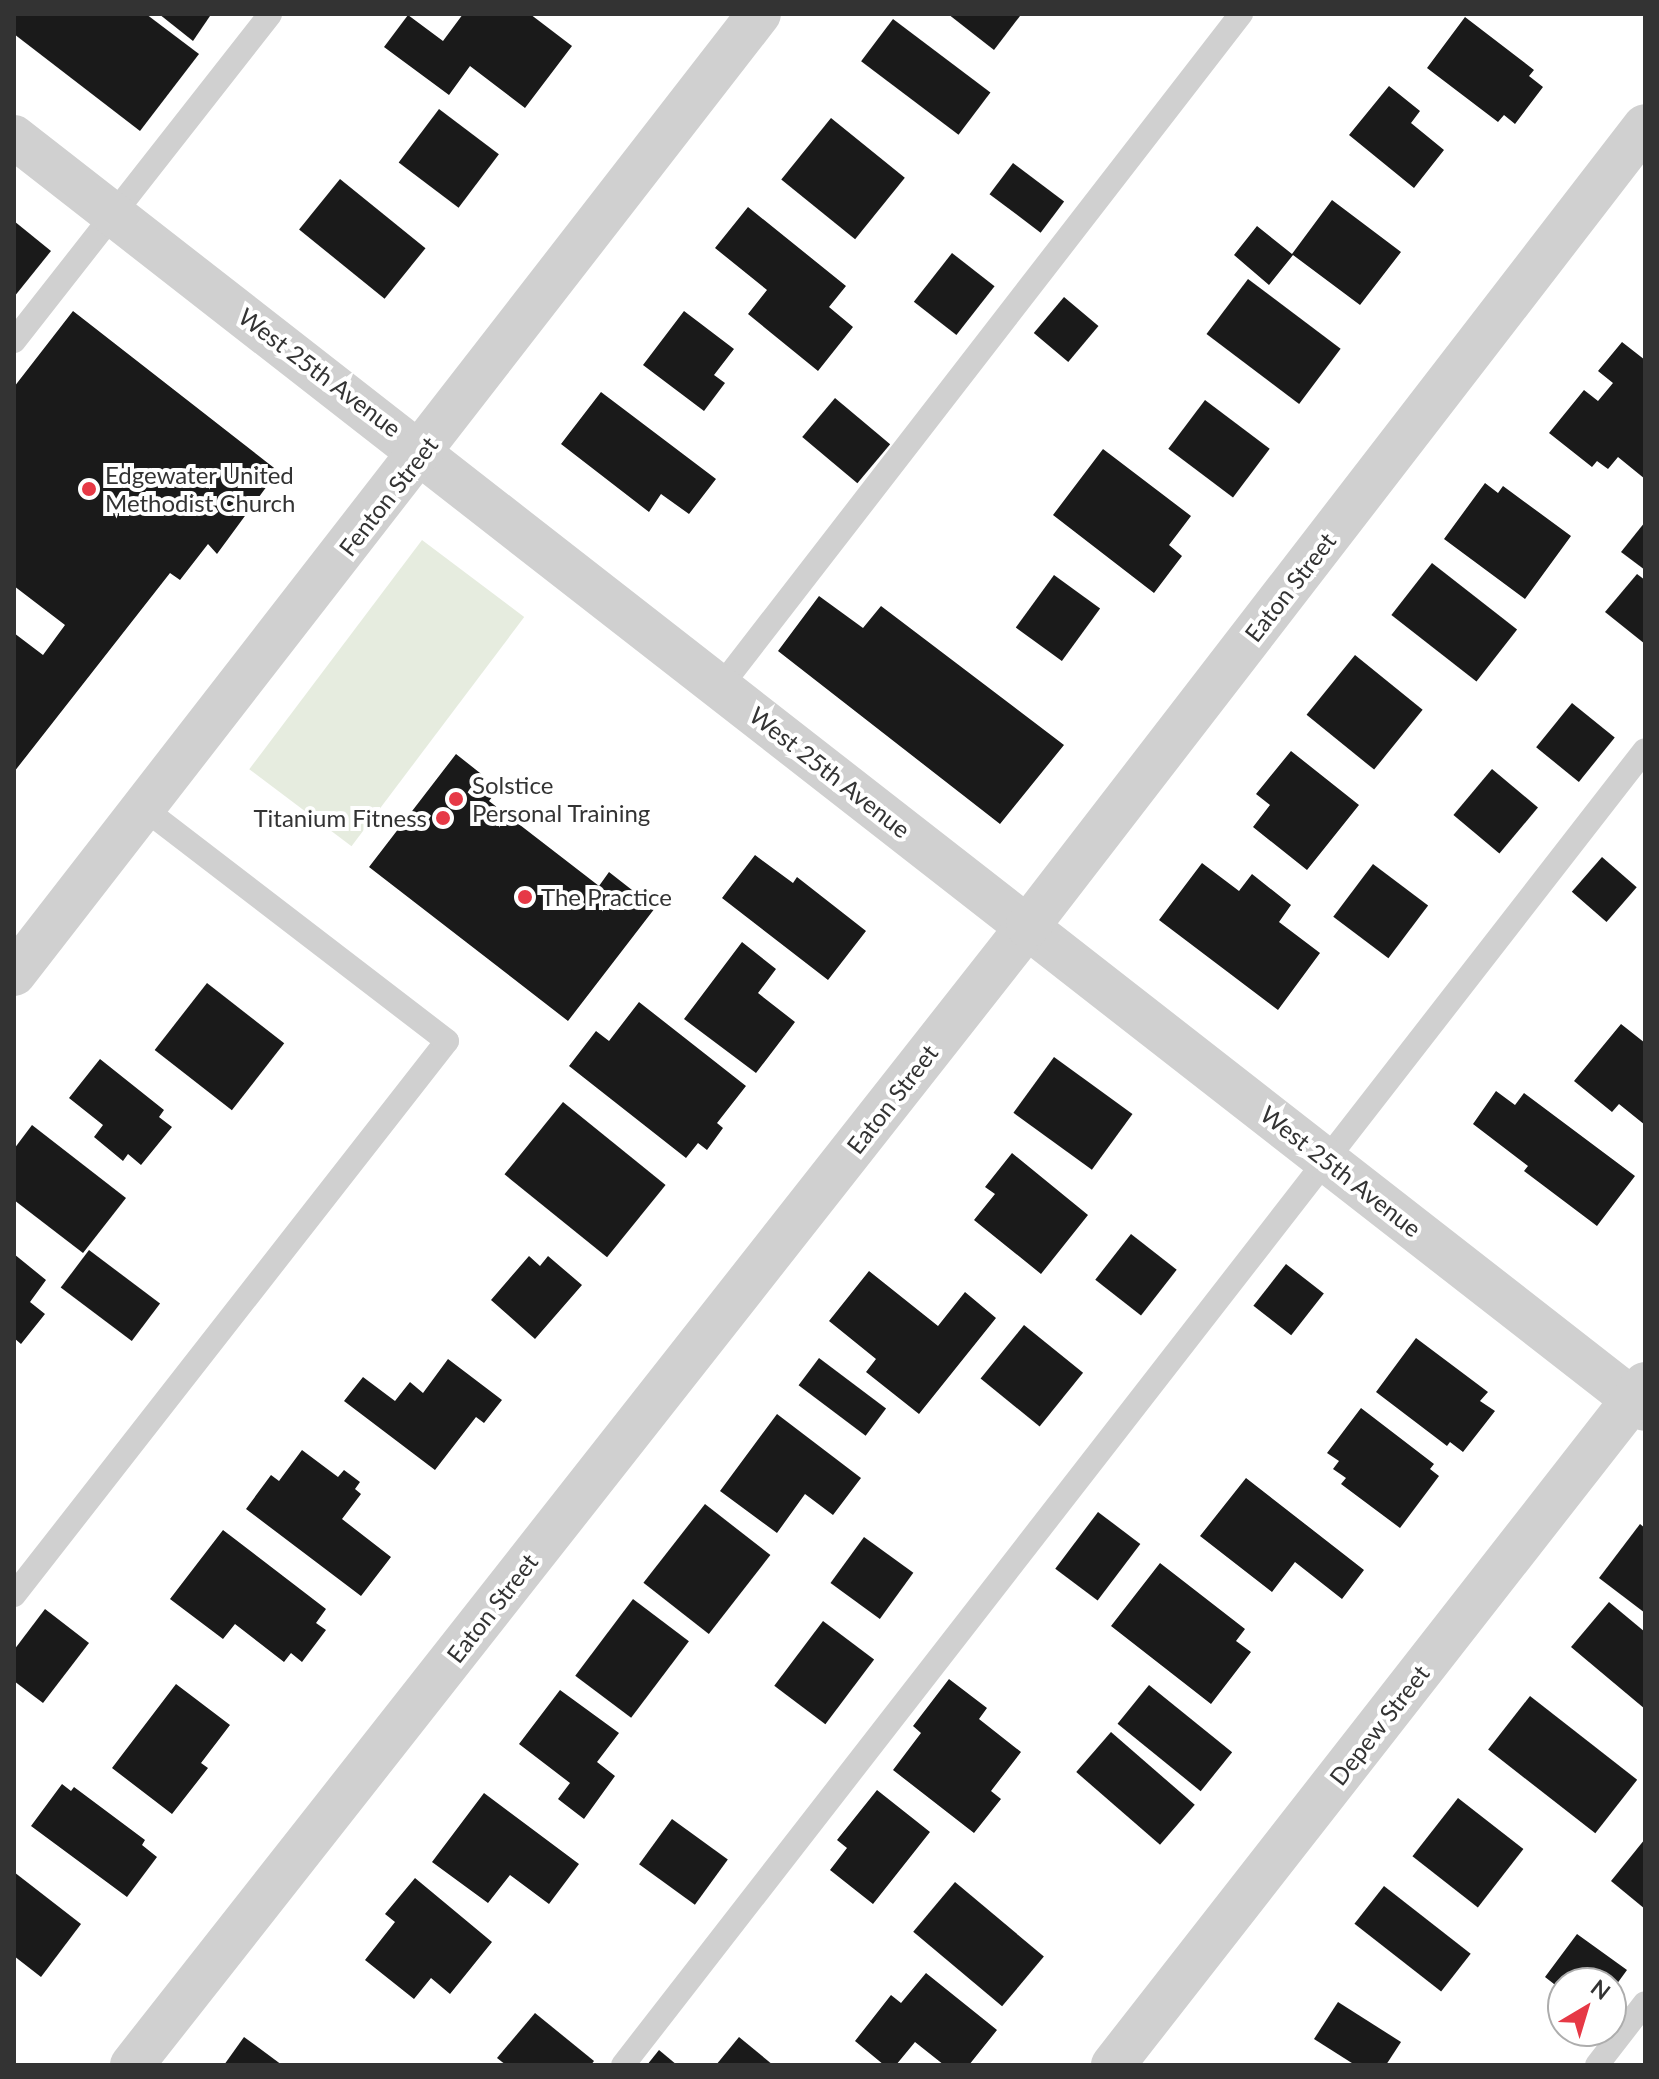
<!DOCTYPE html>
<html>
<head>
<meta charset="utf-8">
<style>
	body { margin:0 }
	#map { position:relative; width:1659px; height:2079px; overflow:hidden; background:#fff; font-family:Lato,sans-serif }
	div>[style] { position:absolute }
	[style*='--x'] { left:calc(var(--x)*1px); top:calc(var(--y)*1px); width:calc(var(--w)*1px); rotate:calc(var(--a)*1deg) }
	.green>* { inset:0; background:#e6ecdf; transform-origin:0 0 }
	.building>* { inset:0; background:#1a1a1a; transform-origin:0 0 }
	.service>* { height:24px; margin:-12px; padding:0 12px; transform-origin:12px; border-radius:12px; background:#d0d0d0 }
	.minor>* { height:44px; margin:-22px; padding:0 22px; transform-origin:22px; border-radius:22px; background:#d0d0d0 }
	.dots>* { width:22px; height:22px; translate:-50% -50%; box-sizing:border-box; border:4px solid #fff; border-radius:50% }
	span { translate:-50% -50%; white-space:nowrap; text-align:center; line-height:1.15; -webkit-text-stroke:8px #fff; paint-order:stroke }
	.street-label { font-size:24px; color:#333 }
	.poi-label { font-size:24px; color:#333 }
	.left { translate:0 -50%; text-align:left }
	.right { translate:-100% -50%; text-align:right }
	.frame { position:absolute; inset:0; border:16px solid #333; pointer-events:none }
	.north { position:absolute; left:1547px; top:1967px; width:80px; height:80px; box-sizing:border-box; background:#fff; border:2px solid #adadad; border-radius:50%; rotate:38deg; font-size:22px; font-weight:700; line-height:32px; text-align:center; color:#333 }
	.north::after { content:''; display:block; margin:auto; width:28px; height:36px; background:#e63946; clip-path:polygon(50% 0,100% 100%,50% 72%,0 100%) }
</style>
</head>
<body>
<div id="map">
	<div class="green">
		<i style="left:422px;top:540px;width:128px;height:287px;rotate:37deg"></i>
	</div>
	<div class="building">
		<i style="clip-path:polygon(14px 14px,146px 14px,199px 54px,140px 131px,14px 34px)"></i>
		<i style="clip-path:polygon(159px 14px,207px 14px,210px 16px,193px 41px)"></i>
		<i style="clip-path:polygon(463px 14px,530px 14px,572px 46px,525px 108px,470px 66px,449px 95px,384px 47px,408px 15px,443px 41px)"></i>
		<i style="clip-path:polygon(948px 14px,1018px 14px,1020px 16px,994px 50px)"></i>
		<i style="clip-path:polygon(1465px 17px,1534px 70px,1529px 76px,1543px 87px,1515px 124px,1504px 115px,1498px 122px,1427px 68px)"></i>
		<i style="left:893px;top:19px;width:122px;height:53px;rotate:37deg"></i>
		<i style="clip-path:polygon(1389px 86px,1420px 111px,1411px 123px,1444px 150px,1414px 188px,1349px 135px)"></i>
		<i style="left:439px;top:109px;width:75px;height:67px;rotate:37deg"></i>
		<i style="left:831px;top:118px;width:95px;height:79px;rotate:39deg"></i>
		<i style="left:1013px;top:163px;width:64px;height:39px;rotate:37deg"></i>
		<i style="left:340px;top:179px;width:110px;height:65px;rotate:39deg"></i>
		<i style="clip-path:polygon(1332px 200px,1401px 252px,1360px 305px,1293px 255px,1269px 285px,1234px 255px,1257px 226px,1292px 254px)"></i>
		<i style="clip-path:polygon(748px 207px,846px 286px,829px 307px,853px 327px,818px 371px,748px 314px,767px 290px,715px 248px)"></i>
		<i style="clip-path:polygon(14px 221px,51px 251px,14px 297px)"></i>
		<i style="left:952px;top:253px;width:54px;height:62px;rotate:38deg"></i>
		<i style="left:1248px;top:279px;width:116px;height:69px;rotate:37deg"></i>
		<i style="left:1064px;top:297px;width:45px;height:47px;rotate:40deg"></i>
		<i style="clip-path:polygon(73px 311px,278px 471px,217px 554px,208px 544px,180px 580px,170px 573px,14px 772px,14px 633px,43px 655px,65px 625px,14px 586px,14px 387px)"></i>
		<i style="clip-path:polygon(684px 311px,734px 349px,714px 375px,725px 383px,704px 411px,643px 365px)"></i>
		<i style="clip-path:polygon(1622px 342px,1645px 360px,1645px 479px,1618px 457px,1608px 469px,1597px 461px,1592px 467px,1549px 433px,1584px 390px,1598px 401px,1613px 383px,1598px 371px)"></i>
		<i style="clip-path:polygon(601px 392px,716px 479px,689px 514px,661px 494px,649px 512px,561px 444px)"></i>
		<i style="left:835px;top:398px;width:72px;height:51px;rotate:40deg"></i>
		<i style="left:1205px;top:400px;width:81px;height:61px;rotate:37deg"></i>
		<i style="clip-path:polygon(1103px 449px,1191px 516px,1169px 545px,1182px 556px,1154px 593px,1053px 515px)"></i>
		<i style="clip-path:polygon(1485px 483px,1498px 493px,1503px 486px,1571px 536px,1525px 599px,1444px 539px)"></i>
		<i style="clip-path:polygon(1645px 522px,1645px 570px,1621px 552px)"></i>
		<i style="left:1432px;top:563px;width:108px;height:66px;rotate:38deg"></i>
		<i style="clip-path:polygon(1637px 574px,1645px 580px,1645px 644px,1605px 612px)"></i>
		<i style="left:1054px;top:575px;width:57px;height:65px;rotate:36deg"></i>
		<i style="clip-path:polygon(819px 596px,863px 628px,881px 606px,1064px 745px,1000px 824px,778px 651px)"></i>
		<i style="left:1355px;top:655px;width:87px;height:77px;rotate:39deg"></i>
		<i style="left:1572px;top:703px;width:55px;height:57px;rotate:39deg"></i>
		<i style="clip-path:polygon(1291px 751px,1359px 805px,1307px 870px,1253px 827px,1270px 805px,1256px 794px)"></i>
		<i style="clip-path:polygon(456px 754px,499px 788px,489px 801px,599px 886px,609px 872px,655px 908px,568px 1021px,369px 867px)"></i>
		<i style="left:1492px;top:769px;width:60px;height:60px;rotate:40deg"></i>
		<i style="clip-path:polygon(755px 855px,793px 883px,797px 877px,866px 931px,828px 980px,722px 898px)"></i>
		<i style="left:1602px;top:857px;width:46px;height:46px;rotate:41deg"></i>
		<i style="clip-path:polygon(1202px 863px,1239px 891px,1252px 874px,1291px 905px,1279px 922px,1320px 953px,1278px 1010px,1159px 920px)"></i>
		<i style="left:1373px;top:864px;width:69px;height:66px;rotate:37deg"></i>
		<i style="clip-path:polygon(742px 942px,776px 969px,758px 993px,795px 1022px,756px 1073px,684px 1019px)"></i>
		<i style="left:207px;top:983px;width:98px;height:85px;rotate:38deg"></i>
		<i style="clip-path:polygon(639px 1002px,746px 1086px,717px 1123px,723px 1128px,707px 1150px,698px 1143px,686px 1158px,569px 1066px,596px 1031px,609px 1041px)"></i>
		<i style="clip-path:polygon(1621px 1024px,1645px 1043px,1645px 1125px,1619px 1104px,1612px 1112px,1574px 1081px)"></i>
		<i style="left:1054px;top:1057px;width:97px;height:69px;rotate:36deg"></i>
		<i style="clip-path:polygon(100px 1059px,164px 1110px,159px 1117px,172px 1127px,141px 1165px,128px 1154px,123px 1161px,94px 1137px,103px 1125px,69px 1098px)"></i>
		<i style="clip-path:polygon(1496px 1091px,1515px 1105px,1524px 1093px,1635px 1176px,1597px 1226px,1524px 1171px,1528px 1166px,1473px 1124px)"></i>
		<i style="left:563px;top:1102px;width:132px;height:93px;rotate:39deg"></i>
		<i style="clip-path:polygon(32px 1125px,126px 1198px,83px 1253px,14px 1200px,14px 1149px)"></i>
		<i style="clip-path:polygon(1012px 1153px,1088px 1215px,1041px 1274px,974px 1220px,995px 1194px,985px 1187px)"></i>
		<i style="left:1131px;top:1234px;width:58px;height:58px;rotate:38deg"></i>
		<i style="left:89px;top:1250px;width:89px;height:47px;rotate:37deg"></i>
		<i style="clip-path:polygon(14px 1254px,46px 1280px,30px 1302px,45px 1314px,21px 1344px,14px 1338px)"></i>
		<i style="clip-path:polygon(529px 1256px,540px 1266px,548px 1256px,582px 1285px,535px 1339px,491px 1300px)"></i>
		<i style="left:1286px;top:1264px;width:48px;height:53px;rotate:38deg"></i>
		<i style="clip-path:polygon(869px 1271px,938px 1326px,965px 1292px,996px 1318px,919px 1414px,866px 1372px,876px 1359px,829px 1321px)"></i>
		<i style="left:1024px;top:1325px;width:76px;height:69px;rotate:39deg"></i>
		<i style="clip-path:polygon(1416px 1338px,1488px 1392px,1480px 1401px,1495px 1411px,1463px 1452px,1450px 1442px,1447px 1446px,1376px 1392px)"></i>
		<i style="left:819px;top:1358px;width:84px;height:34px;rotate:37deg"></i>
		<i style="clip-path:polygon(448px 1359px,502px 1400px,484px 1423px,476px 1417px,435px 1470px,344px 1401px,363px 1377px,395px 1401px,410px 1382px,423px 1393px)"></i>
		<i style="clip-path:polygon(1361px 1408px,1434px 1464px,1430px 1469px,1439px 1476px,1400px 1528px,1341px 1484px,1346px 1478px,1333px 1469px,1339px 1461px,1327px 1453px)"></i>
		<i style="clip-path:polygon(777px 1414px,861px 1478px,833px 1515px,805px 1494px,777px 1533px,720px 1491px)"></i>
		<i style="clip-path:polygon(302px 1450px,338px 1477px,344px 1470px,360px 1482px,355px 1489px,361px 1494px,342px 1519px,391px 1557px,361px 1596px,246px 1509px,271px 1475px,279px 1481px)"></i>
		<i style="clip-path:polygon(1246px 1478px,1364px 1570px,1342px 1599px,1295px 1562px,1272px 1592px,1200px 1536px)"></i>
		<i style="left:705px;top:1504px;width:83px;height:100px;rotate:38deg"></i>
		<i style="left:1098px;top:1512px;width:53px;height:71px;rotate:37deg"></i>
		<i style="clip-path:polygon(1640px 1524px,1645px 1528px,1645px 1613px,1599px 1578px)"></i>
		<i style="clip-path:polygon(223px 1530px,326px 1609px,316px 1623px,326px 1630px,302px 1662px,291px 1653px,284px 1662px,235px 1624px,223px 1639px,170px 1599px)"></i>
		<i style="left:864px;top:1537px;width:61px;height:57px;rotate:36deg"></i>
		<i style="clip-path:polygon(1160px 1563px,1245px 1629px,1236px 1641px,1251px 1652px,1211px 1704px,1111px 1626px)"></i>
		<i style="left:633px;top:1599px;width:70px;height:96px;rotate:37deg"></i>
		<i style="clip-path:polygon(1609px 1602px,1645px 1632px,1645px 1709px,1571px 1647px)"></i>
		<i style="clip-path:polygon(45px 1609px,89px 1643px,43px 1703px,14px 1681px,14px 1650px)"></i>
		<i style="left:823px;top:1621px;width:64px;height:81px;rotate:37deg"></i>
		<i style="clip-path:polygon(949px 1679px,987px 1708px,979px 1719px,1021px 1752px,991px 1791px,1001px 1799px,974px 1833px,893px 1770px,921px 1733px,913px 1726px)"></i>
		<i style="clip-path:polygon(176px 1684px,230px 1725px,201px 1763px,208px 1768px,172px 1814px,112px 1768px)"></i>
		<i style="left:1149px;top:1685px;width:107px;height:50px;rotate:39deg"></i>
		<i style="clip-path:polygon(560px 1690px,619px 1733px,597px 1762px,615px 1776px,584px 1819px,558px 1799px,570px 1783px,519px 1744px)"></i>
		<i style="left:1530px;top:1696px;width:136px;height:68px;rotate:38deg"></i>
		<i style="left:1111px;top:1732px;width:111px;height:53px;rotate:41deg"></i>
		<i style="clip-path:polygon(62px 1784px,71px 1791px,74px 1787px,145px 1840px,142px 1845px,157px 1857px,127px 1897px,31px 1826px)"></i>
		<i style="clip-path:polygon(877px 1790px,930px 1832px,873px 1904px,830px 1870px,847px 1848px,837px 1840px)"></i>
		<i style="clip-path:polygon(484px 1793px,579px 1864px,549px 1904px,510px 1875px,488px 1903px,432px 1862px)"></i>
		<i style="left:1458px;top:1798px;width:83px;height:74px;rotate:38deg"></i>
		<i style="left:672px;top:1819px;width:69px;height:56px;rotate:36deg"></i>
		<i style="clip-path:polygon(1645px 1839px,1645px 1909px,1611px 1881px)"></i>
		<i style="clip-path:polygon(14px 1872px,81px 1924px,41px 1977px,14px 1956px)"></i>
		<i style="clip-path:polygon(415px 1878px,492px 1942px,450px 1994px,431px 1978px,414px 1999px,365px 1960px,395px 1922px,385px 1914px)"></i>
		<i style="left:955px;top:1882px;width:116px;height:65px;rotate:40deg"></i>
		<i style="left:1384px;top:1886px;width:110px;height:48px;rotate:38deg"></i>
		<i style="clip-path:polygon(1577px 1934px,1627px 1970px,1611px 1992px,1611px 1983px,1563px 1983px,1563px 1991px,1545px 1977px)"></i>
		<i style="clip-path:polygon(926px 1973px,997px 2030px,969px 2065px,944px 2065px,915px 2042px,896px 2065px,884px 2065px,855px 2041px,891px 1995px,901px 2003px)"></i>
		<i style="clip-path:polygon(1338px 2002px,1401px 2042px,1386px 2065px,1355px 2065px,1314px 2039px)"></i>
		<i style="clip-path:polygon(535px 2013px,594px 2061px,591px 2065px,506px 2065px,497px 2058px)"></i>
		<i style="clip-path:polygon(244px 2037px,282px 2065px,224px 2065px)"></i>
		<i style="clip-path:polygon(739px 2037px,773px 2065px,716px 2065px)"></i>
		<i style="clip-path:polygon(659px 2050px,677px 2065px,647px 2065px)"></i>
	</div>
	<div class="service">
		<i style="--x:14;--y:341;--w:415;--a:-51.9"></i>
		<i style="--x:721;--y:686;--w:850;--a:-52.27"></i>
		<i style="--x:14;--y:1595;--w:703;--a:-51.99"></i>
		<i style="--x:447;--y:1041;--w:381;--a:-142.5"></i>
		<i style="--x:623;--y:2065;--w:1665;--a:-52.15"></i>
		<i style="--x:1597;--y:2065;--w:78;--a:-52.3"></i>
	</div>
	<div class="minor">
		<i style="--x:14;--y:137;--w:2068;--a:37.95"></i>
		<i style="--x:14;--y:974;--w:1215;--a:-52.19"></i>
		<i style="--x:132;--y:2065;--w:1449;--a:-51.81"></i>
		<i style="--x:1028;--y:926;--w:1010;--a:-52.36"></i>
		<i style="--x:1113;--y:2065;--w:864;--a:-52"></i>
	</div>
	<div class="dots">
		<i style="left:89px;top:489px;background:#e63946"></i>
		<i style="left:456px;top:799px;background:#e63946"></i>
		<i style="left:443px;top:818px;background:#e63946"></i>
		<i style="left:525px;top:897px;background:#e63946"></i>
	</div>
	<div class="street-label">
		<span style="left:320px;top:372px;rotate:37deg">West 25th Avenue</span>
		<span style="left:388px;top:496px;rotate:-52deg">Fenton Street</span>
		<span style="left:1290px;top:587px;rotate:-52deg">Eaton Street</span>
		<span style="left:830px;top:772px;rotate:38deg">West 25th Avenue</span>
		<span style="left:892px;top:1099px;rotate:-52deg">Eaton Street</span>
		<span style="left:1341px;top:1171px;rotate:38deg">West 25th Avenue</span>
		<span style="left:492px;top:1608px;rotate:-52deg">Eaton Street</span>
		<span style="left:1379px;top:1725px;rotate:-52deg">Depew Street</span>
	</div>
	<div class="poi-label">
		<span class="left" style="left:105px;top:489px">Edgewater United<br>Methodist Church</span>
		<span class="left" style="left:472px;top:799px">Solstice<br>Personal Training</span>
		<span class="right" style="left:427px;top:818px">Titanium Fitness</span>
		<span class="left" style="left:541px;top:897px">The Practice</span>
	</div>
	<div class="frame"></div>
	<div class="north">N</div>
</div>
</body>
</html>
